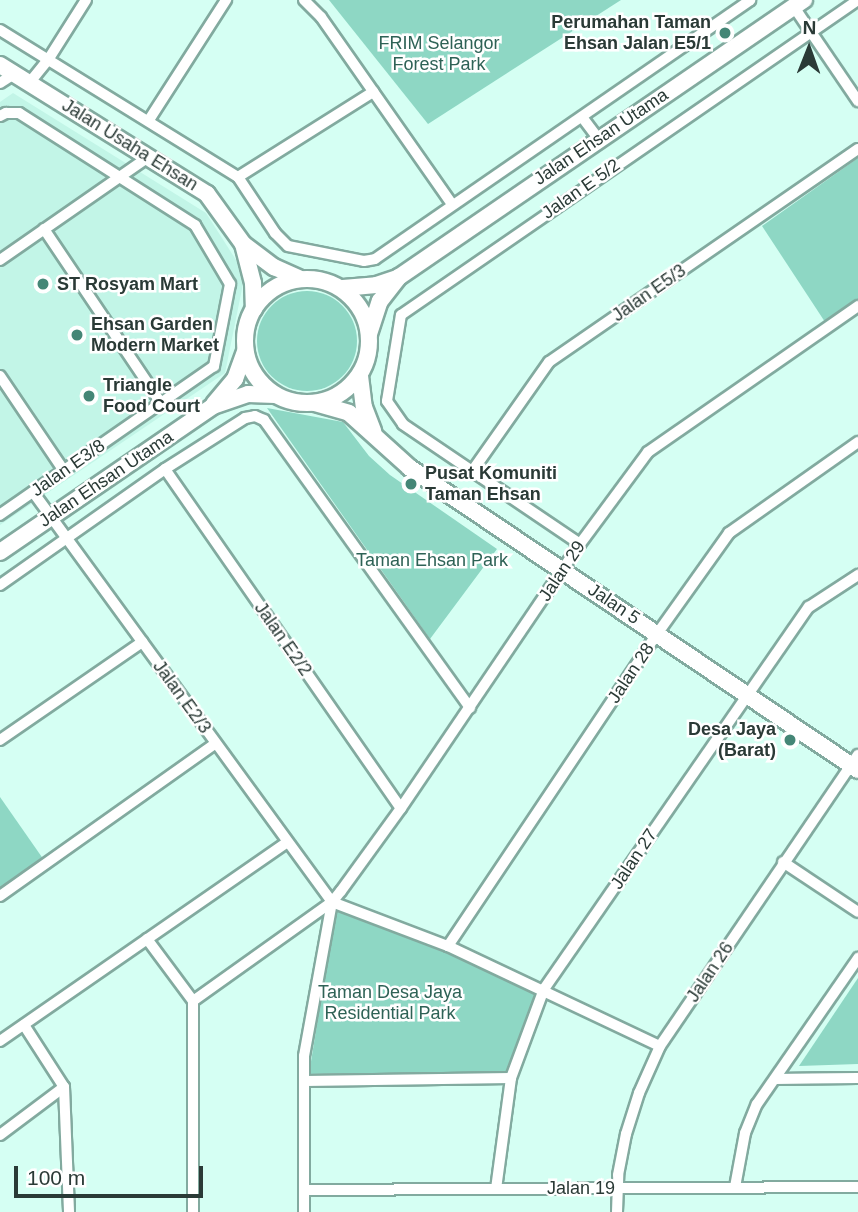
<!DOCTYPE html>
<html>
<head>
<meta charset="utf-8">
<style>
	body { margin:0 }
	#map { position:relative; width:858px; height:1212px; overflow:hidden; background:#d5fff3; font-family:Helvetica,sans-serif }
	div>[style] { position:absolute }
	[style*='--x'] { left:calc(var(--x)*1px); top:calc(var(--y)*1px); width:calc(var(--w)*1px); rotate:calc(var(--a)*1deg) }
	.built>* { inset:0; background:#c2f5e7 }
	.green>* { inset:0; background:#8ed7c4 }
	.round { border-radius:50% }
	.roads { filter:drop-shadow(2px 0 #82aa9f) drop-shadow(-2px 0 #82aa9f) drop-shadow(0 2px #82aa9f) drop-shadow(0 -2px #82aa9f) }
	.street>* { height:10px; margin:-5px; padding:0 5px; transform-origin:5px; border-radius:5px; background:#fff }
	.secondary>* { height:16px; margin:-8px; padding:0 8px; transform-origin:8px; border-radius:8px; background:#fff }
	.secondary>.ring { margin:-8px; padding:0; box-sizing:content-box; background:none; border:16px solid #fff; border-radius:50% }
	.dots>* { width:19px; height:19px; translate:-50% -50%; box-sizing:border-box; border:4px solid #fff; border-radius:50% }
	span { translate:-50% -50%; white-space:nowrap; text-align:center; line-height:1.15; -webkit-text-stroke:5px #fff; paint-order:stroke }
	.poi-label { font-size:18px; color:#2a3a36; font-weight:700 }
	.right { translate:-100% -50%; text-align:right }
	.left { translate:0 -50%; text-align:left }
	.park-label { font-size:18px; color:#2e6256 }
	.street-label { font-size:18px; color:#2a3a36 }
	.north { position:absolute; left:774px; top:14px; width:70px; height:70px; -webkit-text-stroke:5px #fff; paint-order:stroke; rotate:1deg; font-size:19px; font-weight:700; line-height:28px; text-align:center; color:#2a3a36 }
	.north::after { content:''; display:block; margin:auto; width:24px; height:32px; background:#2a3a36; clip-path:polygon(50% 0,100% 100%,50% 72%,0 100%) }
	.scale { position:absolute; left:14px; top:1166px; width:189px; height:32px; box-sizing:border-box; border:4px solid #2a3a36; border-top:0; padding-left:9px; font-size:21px; line-height:24px; white-space:nowrap; color:#2a3a36; -webkit-text-stroke:5px #fff; paint-order:stroke }
</style>
</head>
<body>
<div id="map">
	<div class="built">
		<i style="clip-path:polygon(13px 93px,206px 213px,245px 274px,225px 373px,0 525px,0 102px)"></i>
	</div>
	<div class="green">
		<i style="clip-path:polygon(329px 0,621px 0,428px 124px)"></i>
		<i style="clip-path:polygon(858px 158px,858px 299px,825px 322px,762px 226px)"></i>
		<i class="round" style="left:257px;top:291px;width:100px;height:100px"></i>
		<i style="clip-path:polygon(267px 408px,343px 422px,369px 456px,390px 475px,497px 549px,430px 639px)"></i>
		<i style="clip-path:polygon(0 797px,46px 863px,0 896px)"></i>
		<i style="clip-path:polygon(336px 906px,538px 991px,506px 1072px,309px 1074px)"></i>
		<i style="clip-path:polygon(858px 978px,858px 1064px,799px 1066px)"></i>
	</div>
	<div class="roads">
		<div class="street">
			<i style="--x:304;--y:0;--w:24;--a:45"></i>
			<i style="--x:321;--y:17;--w:228;--a:55"></i>
			<i style="--x:794;--y:7;--w:114;--a:55.8"></i>
			<i style="--x:0;--y:30;--w:280;--a:31.7"></i>
			<i style="--x:238;--y:177;--w:67;--a:56.5"></i>
			<i style="--x:275;--y:233;--w:18;--a:45"></i>
			<i style="--x:288;--y:246;--w:77;--a:11.2"></i>
			<i style="--x:364;--y:261;--w:11;--a:-10"></i>
			<i style="--x:375;--y:259;--w:456;--a:-34.6"></i>
			<i style="--x:30;--y:82;--w:28;--a:-51"></i>
			<i style="--x:48;--y:60;--w:71;--a:-57.7"></i>
			<i style="--x:0;--y:83;--w:17;--a:-33"></i>
			<i style="--x:0;--y:116;--w:7;--a:-27"></i>
			<i style="--x:6;--y:113;--w:13;--a:0"></i>
			<i style="--x:19;--y:113;--w:209;--a:32.5"></i>
			<i style="--x:195;--y:225;--w:69;--a:59.3"></i>
			<i style="--x:230;--y:284;--w:84;--a:101"></i>
			<i style="--x:214;--y:366;--w:261;--a:145.2"></i>
			<i style="--x:582;--y:117;--w:26;--a:53"></i>
			<i style="--x:149;--y:120;--w:143;--a:-57.3"></i>
			<i style="--x:238;--y:177;--w:160;--a:-32.2"></i>
			<i style="--x:44;--y:229;--w:210;--a:56.1"></i>
			<i style="--x:0;--y:260;--w:180;--a:-34.8"></i>
			<i style="--x:0;--y:376;--w:115;--a:56"></i>
			<i style="--x:165;--y:469;--w:413;--a:55.2"></i>
			<i style="--x:473;--y:470;--w:132;--a:-54.9"></i>
			<i style="--x:549;--y:362;--w:375;--a:-34.6"></i>
			<i style="--x:33;--y:492;--w:507;--a:53.9"></i>
			<i style="--x:580;--y:544;--w:214;--a:-145.9"></i>
			<i style="--x:403;--y:424;--w:28;--a:-125"></i>
			<i style="--x:387;--y:401;--w:87;--a:-80.8"></i>
			<i style="--x:401;--y:315;--w:555;--a:-34.58"></i>
			<i style="--x:0;--y:585;--w:202;--a:-35.1"></i>
			<i style="--x:165;--y:469;--w:95;--a:-32.5"></i>
			<i style="--x:245;--y:418;--w:10;--a:-11"></i>
			<i style="--x:255;--y:416;--w:10;--a:24"></i>
			<i style="--x:264;--y:420;--w:354;--a:54.4"></i>
			<i style="--x:0;--y:740;--w:173;--a:-34.6"></i>
			<i style="--x:783;--y:862;--w:90;--a:33.7"></i>
			<i style="--x:0;--y:896;--w:263;--a:-35.3"></i>
			<i style="--x:332;--y:902;--w:124;--a:20.8"></i>
			<i style="--x:448;--y:946;--w:234;--a:25.3"></i>
			<i style="--x:147;--y:939;--w:77;--a:53.4"></i>
			<i style="--x:448;--y:946;--w:376;--a:-56.2"></i>
			<i style="--x:657;--y:634;--w:124;--a:-54.5"></i>
			<i style="--x:729;--y:533;--w:158;--a:-35.2"></i>
			<i style="--x:193;--y:1001;--w:171;--a:-35.5"></i>
			<i style="--x:332;--y:902;--w:14;--a:-51"></i>
			<i style="--x:341;--y:891;--w:102;--a:-54.1"></i>
			<i style="--x:401;--y:808;--w:319;--a:-55.9"></i>
			<i style="--x:580;--y:544;--w:114;--a:-53.5"></i>
			<i style="--x:648;--y:452;--w:256;--a:-34.8"></i>
			<i style="--x:24;--y:1025;--w:74;--a:57.2"></i>
			<i style="--x:0;--y:1041;--w:349;--a:-34.7"></i>
			<i style="--x:775;--y:1079;--w:83;--a:-0.7"></i>
			<i style="--x:305;--y:1081;--w:206;--a:-0.8"></i>
			<i style="--x:64;--y:1087;--w:125;--a:87.7"></i>
			<i style="--x:0;--y:1135;--w:80;--a:-36.9"></i>
			<i style="--x:735;--y:1187;--w:55;--a:-79.5"></i>
			<i style="--x:745;--y:1133;--w:31;--a:-68"></i>
			<i style="--x:757;--y:1104;--w:178;--a:-55.3"></i>
			<i style="--x:496;--y:1189;--w:112;--a:-82.3"></i>
			<i style="--x:511;--y:1078;--w:95;--a:-69.7"></i>
			<i style="--x:544;--y:989;--w:465;--a:-55.3"></i>
			<i style="--x:809;--y:607;--w:59;--a:-33.1"></i>
			<i style="--x:304;--y:1190;--w:554;--a:-0.31"></i>
			<i style="--x:193;--y:1212;--w:211;--a:-90"></i>
			<i style="--x:304;--y:1212;--w:156;--a:-90"></i>
			<i style="--x:304;--y:1056;--w:157;--a:-79.7"></i>
			<i style="--x:617;--y:1212;--w:37;--a:-88"></i>
			<i style="--x:618;--y:1175;--w:42;--a:-79"></i>
			<i style="--x:626;--y:1134;--w:43;--a:-72.4"></i>
			<i style="--x:639;--y:1093;--w:51;--a:-65.9"></i>
			<i style="--x:660;--y:1046;--w:352;--a:-55.8"></i>
		</div>
		<div class="secondary">
			<i style="--x:0;--y:65;--w:244;--a:31.9"></i>
			<i style="--x:207;--y:194;--w:62;--a:54.2"></i>
			<i style="--x:243;--y:244;--w:40;--a:75.6"></i>
			<i style="--x:253;--y:283;--w:26;--a:88"></i>
			<i style="--x:243;--y:244;--w:39;--a:37"></i>
			<i style="--x:274;--y:267;--w:27;--a:24"></i>
			<i class="ring" style="left:245px;top:279px;width:108px;height:108px"></i>
			<i style="--x:343;--y:288;--w:33;--a:-5"></i>
			<i style="--x:376;--y:285;--w:22;--a:-18"></i>
			<i style="--x:369;--y:334;--w:35;--a:-72"></i>
			<i style="--x:380;--y:301;--w:31;--a:-52"></i>
			<i style="--x:399;--y:277;--w:491;--a:-34.4"></i>
			<i style="--x:360;--y:376;--w:31;--a:83"></i>
			<i style="--x:364;--y:407;--w:26;--a:69"></i>
			<i style="--x:315;--y:403;--w:35;--a:16"></i>
			<i style="--x:349;--y:413;--w:82;--a:42"></i>
			<i style="--x:410;--y:468;--w:540;--a:33.98"></i>
			<i style="--x:214;--y:404;--w:33;--a:-50"></i>
			<i style="--x:235;--y:379;--w:29;--a:-70"></i>
			<i style="--x:0;--y:552;--w:258;--a:-34.4"></i>
			<i style="--x:213;--y:406;--w:37;--a:-19"></i>
			<i style="--x:248;--y:394;--w:27;--a:2"></i>
		</div>
	</div>
	<div class="dots">
		<i style="left:725px;top:33px;background:#448676"></i>
		<i style="left:43px;top:284px;background:#448676"></i>
		<i style="left:77px;top:335px;background:#448676"></i>
		<i style="left:89px;top:396px;background:#448676"></i>
		<i style="left:411px;top:484px;background:#448676"></i>
		<i style="left:790px;top:740px;background:#448676"></i>
	</div>
	<div class="poi-label">
		<span class="right" style="left:711px;top:33px">Perumahan Taman<br>Ehsan Jalan E5/1</span>
		<span class="left" style="left:57px;top:284px">ST Rosyam Mart</span>
		<span class="left" style="left:91px;top:335px">Ehsan Garden<br>Modern Market</span>
		<span class="left" style="left:103px;top:396px">Triangle<br>Food Court</span>
		<span class="left" style="left:425px;top:484px">Pusat Komuniti<br>Taman Ehsan</span>
		<span class="right" style="left:776px;top:740px">Desa Jaya<br>(Barat)</span>
	</div>
	<div class="park-label">
		<span style="left:439px;top:54px">FRIM Selangor<br>Forest Park</span>
		<span style="left:432px;top:560px">Taman Ehsan Park</span>
		<span style="left:390px;top:1003px">Taman Desa Jaya<br>Residential Park</span>
	</div>
	<div class="street-label">
		<span style="left:601px;top:137px;rotate:-34deg">Jalan Ehsan Utama</span>
		<span style="left:130px;top:145px;rotate:32deg">Jalan Usaha Ehsan</span>
		<span style="left:581px;top:189px;rotate:-35deg">Jalan E 5/2</span>
		<span style="left:649px;top:293px;rotate:-35deg">Jalan E5/3</span>
		<span style="left:68px;top:468px;rotate:-35deg">Jalan E3/8</span>
		<span style="left:106px;top:479px;rotate:-34deg">Jalan Ehsan Utama</span>
		<span style="left:562px;top:571px;rotate:-56deg">Jalan 29</span>
		<span style="left:614px;top:604px;rotate:34deg">Jalan 5</span>
		<span style="left:283px;top:639px;rotate:55deg">Jalan E2/2</span>
		<span style="left:631px;top:673px;rotate:-56deg">Jalan 28</span>
		<span style="left:182px;top:697px;rotate:54deg">Jalan E2/3</span>
		<span style="left:634px;top:859px;rotate:-56deg">Jalan 27</span>
		<span style="left:710px;top:972px;rotate:-56deg">Jalan 26</span>
		<span style="left:581px;top:1188px">Jalan 19</span>
	</div>
	<div class="north">N</div>
	<div class="scale">100 m</div>
</div>
</body>
</html>
